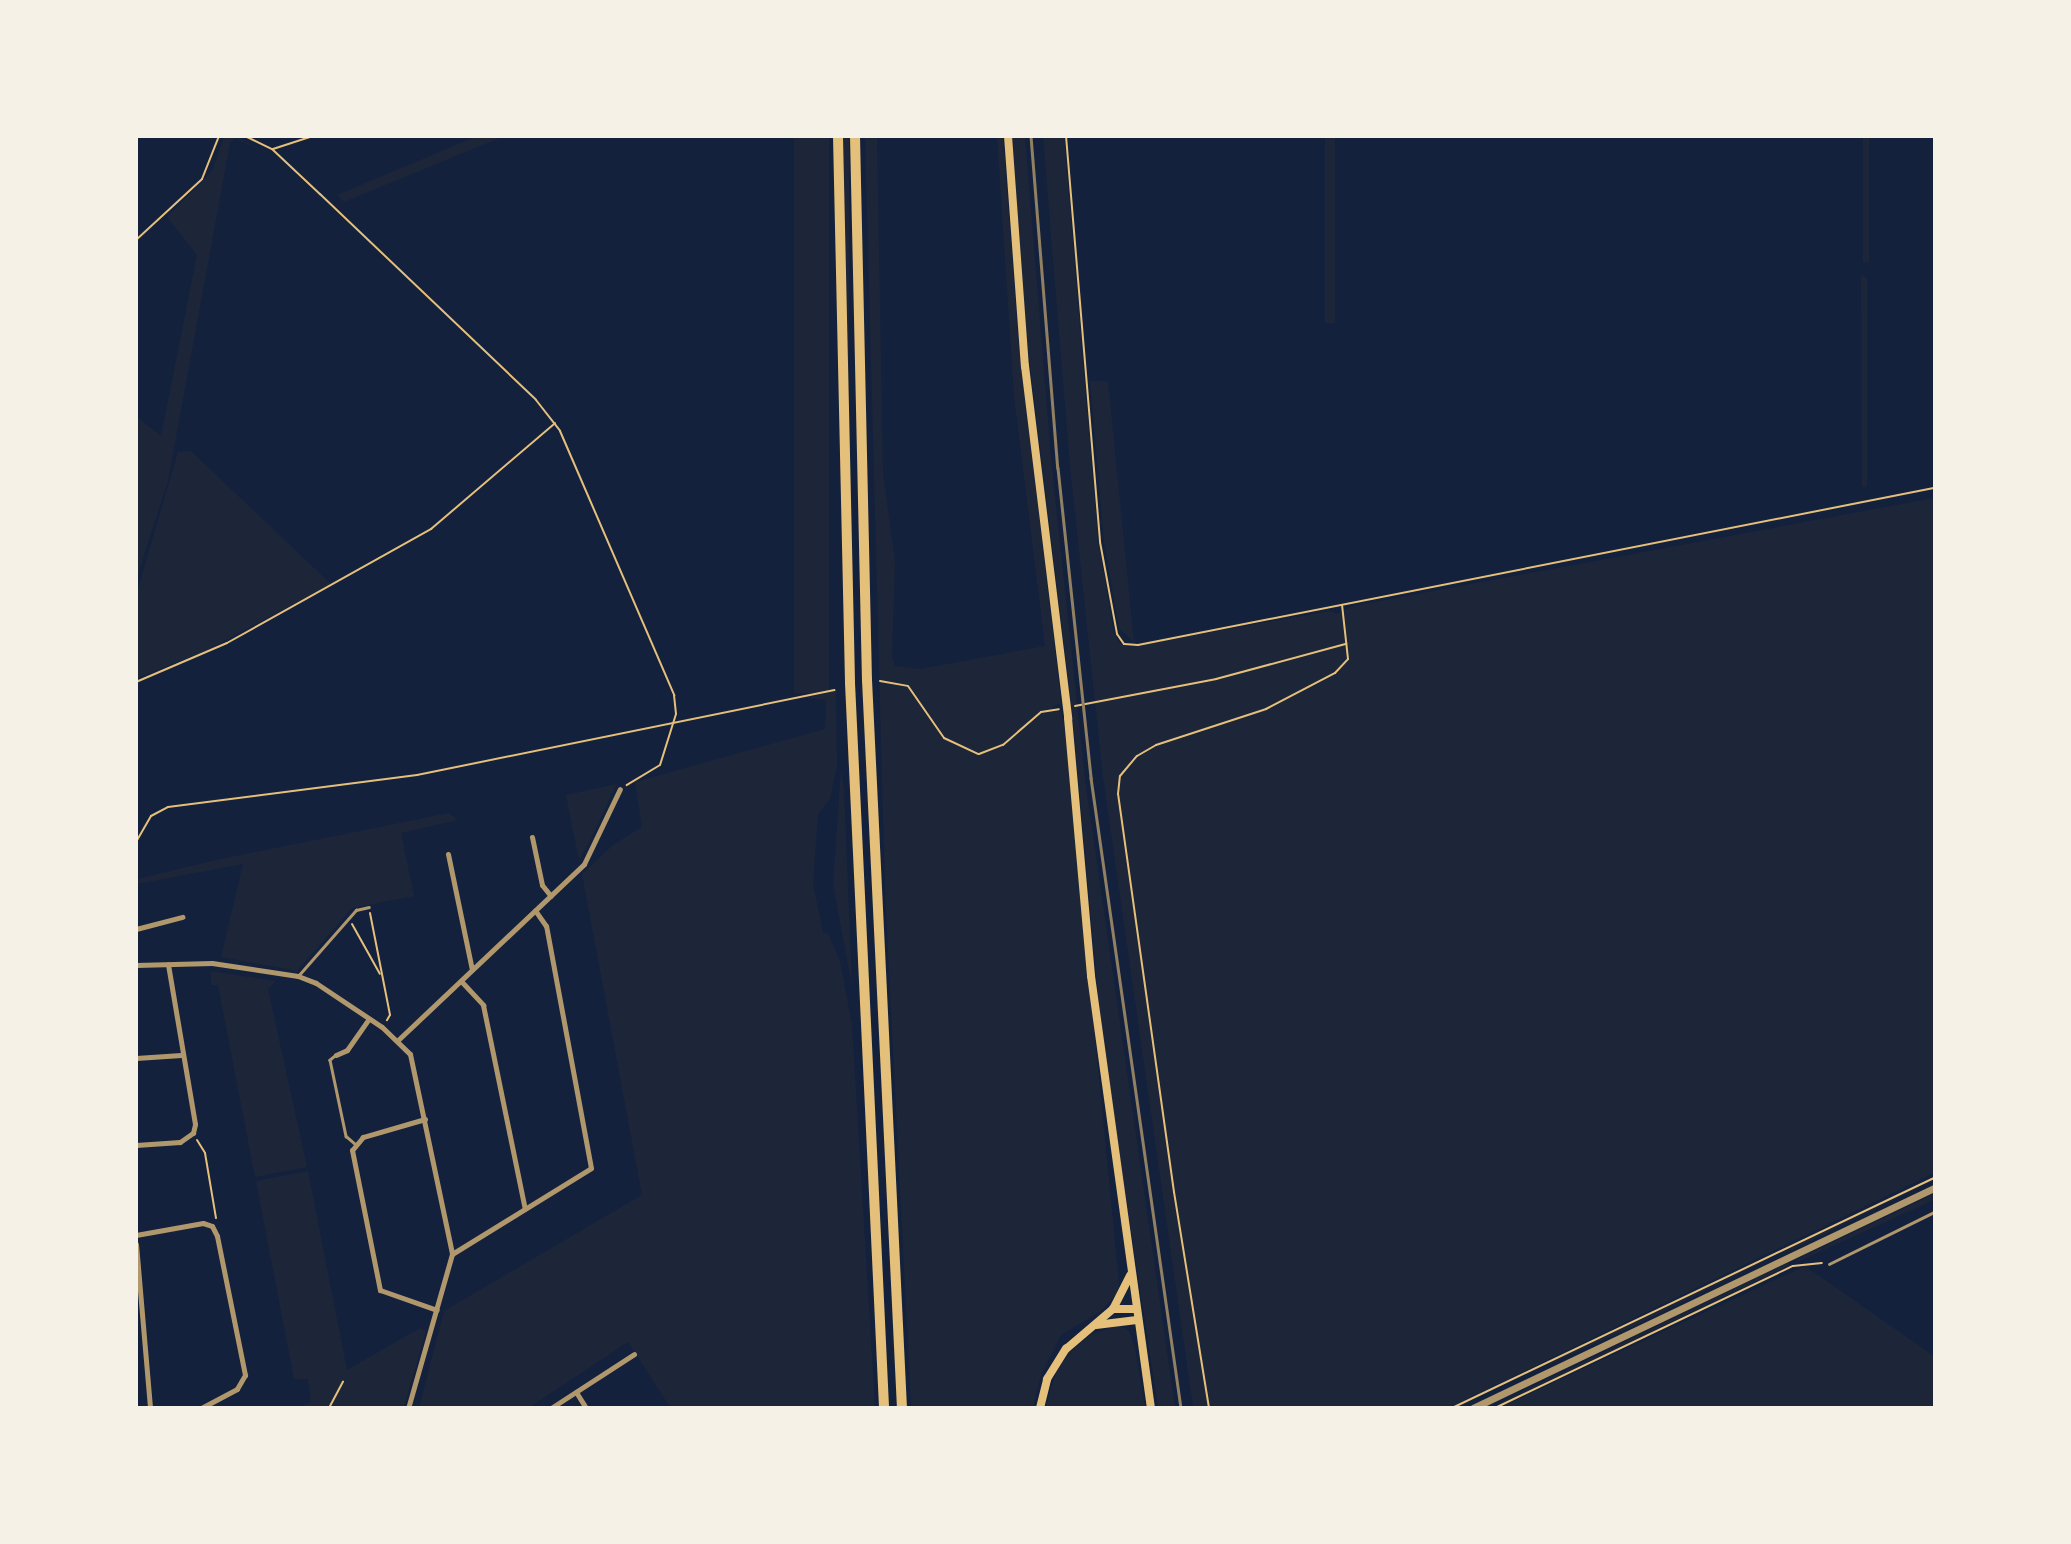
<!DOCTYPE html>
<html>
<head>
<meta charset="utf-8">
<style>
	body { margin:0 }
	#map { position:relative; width:2071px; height:1544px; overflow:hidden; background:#14213d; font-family:Cabin,sans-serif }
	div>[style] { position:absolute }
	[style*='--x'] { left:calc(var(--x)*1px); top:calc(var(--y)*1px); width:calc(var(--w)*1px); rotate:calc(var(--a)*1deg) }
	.green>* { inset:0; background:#1d2539; transform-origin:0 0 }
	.path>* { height:2px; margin:-1px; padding:0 1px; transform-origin:1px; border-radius:1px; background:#e5c07b }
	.service>* { height:2.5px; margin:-1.25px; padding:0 1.25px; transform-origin:1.25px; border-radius:1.25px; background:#b1986c }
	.minor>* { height:5px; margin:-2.5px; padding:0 2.5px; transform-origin:2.5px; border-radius:2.5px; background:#b1986c }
	.tertiary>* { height:7px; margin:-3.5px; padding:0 3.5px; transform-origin:3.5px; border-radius:3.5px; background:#b1986c }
	.secondary>* { height:8px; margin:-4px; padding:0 4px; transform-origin:4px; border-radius:4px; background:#e5c07b }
	.motorway>* { height:10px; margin:-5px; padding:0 5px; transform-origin:5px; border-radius:5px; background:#e5c07b }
	.rail>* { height:2.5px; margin:-1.25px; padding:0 1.25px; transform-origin:1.25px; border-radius:1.25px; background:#918062 }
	span { translate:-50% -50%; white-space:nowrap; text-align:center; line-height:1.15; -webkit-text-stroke:7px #f6f1e7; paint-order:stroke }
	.frame { position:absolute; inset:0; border:138px solid #f6f1e7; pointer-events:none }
</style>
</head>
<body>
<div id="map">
	<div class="green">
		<i style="clip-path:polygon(224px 137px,237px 137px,279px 159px,235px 138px,230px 143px,168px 481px,137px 577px,137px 417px,161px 436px,197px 255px,167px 217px,212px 171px)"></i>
		<i style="clip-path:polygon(475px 137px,502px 137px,344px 202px,337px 195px)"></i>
		<i style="left:794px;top:137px;width:35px;height:556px"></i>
		<i style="left:844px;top:137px;width:5px;height:252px"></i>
		<i style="clip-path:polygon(865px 137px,877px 137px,883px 473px,895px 562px,892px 656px,895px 666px,920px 669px,1045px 646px,1014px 395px,997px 137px,1003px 137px,1019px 347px,1060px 692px,1060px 704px,1053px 706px,1054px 712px,1061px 711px,1065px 730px,1119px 1283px,1117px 1294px,1101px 1311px,1061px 1335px,1041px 1375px,1033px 1407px,911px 1407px,885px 892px)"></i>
		<i style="clip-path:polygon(1012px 137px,1025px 137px,1052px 468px,1085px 779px,1175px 1407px,1158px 1407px,1102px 1039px,1072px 710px,1027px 341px)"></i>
		<i style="clip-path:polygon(1043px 137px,1064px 137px,1098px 541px,1114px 633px,1119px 643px,1128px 647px,1330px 611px,1337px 614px,1353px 606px,1934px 498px,1934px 1173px,1450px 1407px,1193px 1407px,1103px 777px,1070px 466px)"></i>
		<i style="left:1325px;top:137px;width:10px;height:186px"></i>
		<i style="left:1863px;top:137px;width:6px;height:125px"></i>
		<i style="clip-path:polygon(1861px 275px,1867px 278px,1867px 486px,1862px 487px)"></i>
		<i style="clip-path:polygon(1090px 381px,1108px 381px,1134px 642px,1119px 628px,1104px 542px)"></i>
		<i style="clip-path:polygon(191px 451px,331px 584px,205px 651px,137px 678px,137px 592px,178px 452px)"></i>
		<i style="clip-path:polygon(836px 691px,837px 765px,830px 799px,818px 814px,813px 884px,823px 933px,828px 933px,840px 961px,852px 1025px,875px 1407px,670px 1407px,628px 1342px,530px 1407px,419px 1408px,444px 1311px,642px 1195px,582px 874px,613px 845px,642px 827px,635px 782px,825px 729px,826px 700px,804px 698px)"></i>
		<i style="clip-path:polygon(841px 770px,844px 791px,852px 985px,833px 884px)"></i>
		<i style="clip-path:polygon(617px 784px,589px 843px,579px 860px,566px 795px)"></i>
		<i style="clip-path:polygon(449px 813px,458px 820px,401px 833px,414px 896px,352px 908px,297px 971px,221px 957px,243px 864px,137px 884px,137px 879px,216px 860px)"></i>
		<i style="clip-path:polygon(211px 971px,276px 981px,268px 989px,307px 1167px,255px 1177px,218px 985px,211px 985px)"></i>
		<i style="clip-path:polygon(308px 1171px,347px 1370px,420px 1328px,426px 1331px,404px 1407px,301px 1407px,311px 1402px,308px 1379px,294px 1379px,256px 1181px)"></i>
		<i style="clip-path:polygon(1934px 1180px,1792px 1250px,1790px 1248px)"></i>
		<i style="clip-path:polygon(1934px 1194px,1934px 1200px,1797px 1262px,1796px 1260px)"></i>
		<i style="clip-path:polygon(1785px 1251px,1630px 1328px,1502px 1385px,1629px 1325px)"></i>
		<i style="clip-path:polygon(1788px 1263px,1790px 1265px,1502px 1403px,1505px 1400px)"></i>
		<i style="clip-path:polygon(1805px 1266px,1934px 1356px,1934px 1407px,1501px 1407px)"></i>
		<i style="clip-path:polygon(1119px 1325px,1129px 1331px,1135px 1349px,1145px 1407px,1045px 1408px,1057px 1370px,1069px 1353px,1090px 1335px)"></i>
	</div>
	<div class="path">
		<i style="--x:245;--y:136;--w:30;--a:26"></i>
		<i style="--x:272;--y:149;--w:66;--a:43.2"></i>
		<i style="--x:320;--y:194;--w:298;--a:43.6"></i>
		<i style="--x:536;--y:400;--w:39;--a:52"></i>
		<i style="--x:560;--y:431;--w:288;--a:66.6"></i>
		<i style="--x:674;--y:695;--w:19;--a:84"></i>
		<i style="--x:676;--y:714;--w:53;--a:107.4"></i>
		<i style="--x:660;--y:765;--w:39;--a:149"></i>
		<i style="--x:1066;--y:136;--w:407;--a:85.2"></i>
		<i style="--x:1100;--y:542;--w:94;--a:79.5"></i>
		<i style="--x:1117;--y:634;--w:12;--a:55"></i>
		<i style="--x:1124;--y:644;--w:14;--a:4"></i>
		<i style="--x:1138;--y:645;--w:811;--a:-11.16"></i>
		<i style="--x:273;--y:149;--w:42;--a:-18"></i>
		<i style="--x:136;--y:240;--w:90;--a:-42.7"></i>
		<i style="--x:202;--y:179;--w:46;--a:-68.4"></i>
		<i style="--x:880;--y:681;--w:28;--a:10"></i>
		<i style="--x:908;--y:686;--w:63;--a:55.3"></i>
		<i style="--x:944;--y:738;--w:38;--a:25"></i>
		<i style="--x:979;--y:754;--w:26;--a:-21"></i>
		<i style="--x:1003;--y:745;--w:50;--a:-41"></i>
		<i style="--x:1041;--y:712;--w:18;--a:-9"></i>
		<i style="--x:136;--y:682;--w:99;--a:-23.2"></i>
		<i style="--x:227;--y:643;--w:234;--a:-29.2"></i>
		<i style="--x:431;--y:529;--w:163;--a:-40.5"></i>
		<i style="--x:1075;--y:706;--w:144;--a:-10.8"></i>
		<i style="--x:1216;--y:679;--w:135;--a:-15.1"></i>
		<i style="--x:136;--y:842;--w:30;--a:-60"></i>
		<i style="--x:151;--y:816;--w:19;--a:-28"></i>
		<i style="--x:168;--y:807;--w:251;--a:-7.3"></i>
		<i style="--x:417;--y:775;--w:426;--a:-11.5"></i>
		<i style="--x:370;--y:913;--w:104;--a:78.9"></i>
		<i style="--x:390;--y:1015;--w:6;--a:121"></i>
		<i style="--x:352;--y:924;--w:57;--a:60.8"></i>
		<i style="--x:197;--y:1140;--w:15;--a:58"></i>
		<i style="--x:205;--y:1153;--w:66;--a:80.4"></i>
		<i style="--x:329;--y:1408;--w:30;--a:-62"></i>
		<i style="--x:1209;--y:1408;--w:219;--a:-99.2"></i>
		<i style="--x:1174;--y:1192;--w:402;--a:-98"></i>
		<i style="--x:1118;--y:794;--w:18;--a:-84"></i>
		<i style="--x:1120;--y:776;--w:26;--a:-50"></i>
		<i style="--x:1137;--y:756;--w:22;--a:-30"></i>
		<i style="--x:1156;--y:745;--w:116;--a:-18.1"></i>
		<i style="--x:1266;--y:709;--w:78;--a:-27.6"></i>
		<i style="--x:1335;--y:673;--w:19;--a:-47"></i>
		<i style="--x:1348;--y:659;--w:54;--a:-96.3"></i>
		<i style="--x:1452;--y:1408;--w:534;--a:-25.51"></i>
		<i style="--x:1495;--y:1408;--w:330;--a:-25.5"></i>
		<i style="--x:1793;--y:1266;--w:29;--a:-6"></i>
	</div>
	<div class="service">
		<i style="--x:298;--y:976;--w:88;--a:-48.7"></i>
		<i style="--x:356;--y:910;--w:13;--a:-13"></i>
		<i style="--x:336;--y:1055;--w:8;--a:140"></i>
		<i style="--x:330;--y:1060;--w:78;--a:78.1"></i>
		<i style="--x:346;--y:1136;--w:11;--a:41"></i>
		<i style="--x:1829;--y:1264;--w:117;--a:-26.3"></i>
	</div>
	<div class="minor">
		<i style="--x:532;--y:837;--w:49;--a:78.2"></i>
		<i style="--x:542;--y:885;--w:14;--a:51"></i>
		<i style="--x:448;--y:854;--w:118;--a:78.3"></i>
		<i style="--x:136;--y:929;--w:48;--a:-14.6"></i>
		<i style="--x:136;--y:965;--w:76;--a:-1.5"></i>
		<i style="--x:212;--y:963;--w:87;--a:8.6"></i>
		<i style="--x:298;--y:976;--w:19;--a:21"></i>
		<i style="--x:316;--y:983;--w:79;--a:33.7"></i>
		<i style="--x:382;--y:1027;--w:39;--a:44"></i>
		<i style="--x:410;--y:1054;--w:204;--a:78.1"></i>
		<i style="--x:452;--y:1254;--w:160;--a:105.9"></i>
		<i style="--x:461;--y:981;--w:33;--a:47"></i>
		<i style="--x:483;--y:1005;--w:208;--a:78.4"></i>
		<i style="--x:398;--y:1040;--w:256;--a:-43.4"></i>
		<i style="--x:584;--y:864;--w:83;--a:-64.4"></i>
		<i style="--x:336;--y:1055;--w:12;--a:-24"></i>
		<i style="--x:347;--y:1050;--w:38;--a:-55"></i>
		<i style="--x:136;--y:1058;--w:45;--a:-3.8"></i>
		<i style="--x:425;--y:1119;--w:65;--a:163.8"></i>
		<i style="--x:363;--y:1137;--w:17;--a:130"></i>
		<i style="--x:352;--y:1150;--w:143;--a:78.7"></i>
		<i style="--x:380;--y:1290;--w:60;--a:19.3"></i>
		<i style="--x:136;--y:1145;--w:44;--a:-3.9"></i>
		<i style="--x:180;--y:1142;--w:16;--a:-35"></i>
		<i style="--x:193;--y:1133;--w:9;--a:-77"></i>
		<i style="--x:195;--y:1124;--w:162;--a:-99.6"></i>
		<i style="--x:136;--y:1235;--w:68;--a:-10.2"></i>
		<i style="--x:203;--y:1223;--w:9;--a:18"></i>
		<i style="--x:212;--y:1226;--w:11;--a:63"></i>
		<i style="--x:217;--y:1236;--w:142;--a:78.6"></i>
		<i style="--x:245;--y:1375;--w:16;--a:120"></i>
		<i style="--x:237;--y:1389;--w:40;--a:152"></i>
		<i style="--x:136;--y:1244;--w:165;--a:85.1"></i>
		<i style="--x:452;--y:1254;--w:163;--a:-31.7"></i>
		<i style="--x:591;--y:1168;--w:246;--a:-100.5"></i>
		<i style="--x:546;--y:926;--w:19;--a:-125"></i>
		<i style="--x:576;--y:1392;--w:19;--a:58"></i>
		<i style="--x:551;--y:1408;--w:99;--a:-33"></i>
	</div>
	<div class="tertiary">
		<i style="--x:1473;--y:1408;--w:511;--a:-25.51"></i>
	</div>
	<div class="secondary">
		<i style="--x:1008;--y:136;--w:231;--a:85.8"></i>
		<i style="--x:1025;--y:366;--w:355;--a:83"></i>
		<i style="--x:1068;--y:718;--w:259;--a:84.9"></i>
		<i style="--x:1091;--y:976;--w:436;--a:82.1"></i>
		<i style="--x:1113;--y:1309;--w:38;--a:-63"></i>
		<i style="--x:1096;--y:1325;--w:41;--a:-7"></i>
		<i style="--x:1040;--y:1408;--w:30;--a:-76"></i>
		<i style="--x:1047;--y:1379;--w:36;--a:-58"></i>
		<i style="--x:1066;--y:1349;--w:62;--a:-40.4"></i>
		<i style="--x:1113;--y:1309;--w:23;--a:0"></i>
	</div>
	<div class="motorway">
		<i style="--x:838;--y:136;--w:547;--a:88.74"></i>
		<i style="--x:850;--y:683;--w:726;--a:87.31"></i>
		<i style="--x:855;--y:136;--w:544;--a:88.74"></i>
		<i style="--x:867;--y:680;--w:729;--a:87.25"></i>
	</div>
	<div class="rail">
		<i style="--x:1031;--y:136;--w:333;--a:85.4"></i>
		<i style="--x:1058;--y:468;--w:312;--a:83.9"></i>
		<i style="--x:1091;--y:778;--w:636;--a:81.87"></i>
	</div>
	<div class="frame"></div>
</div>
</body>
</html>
